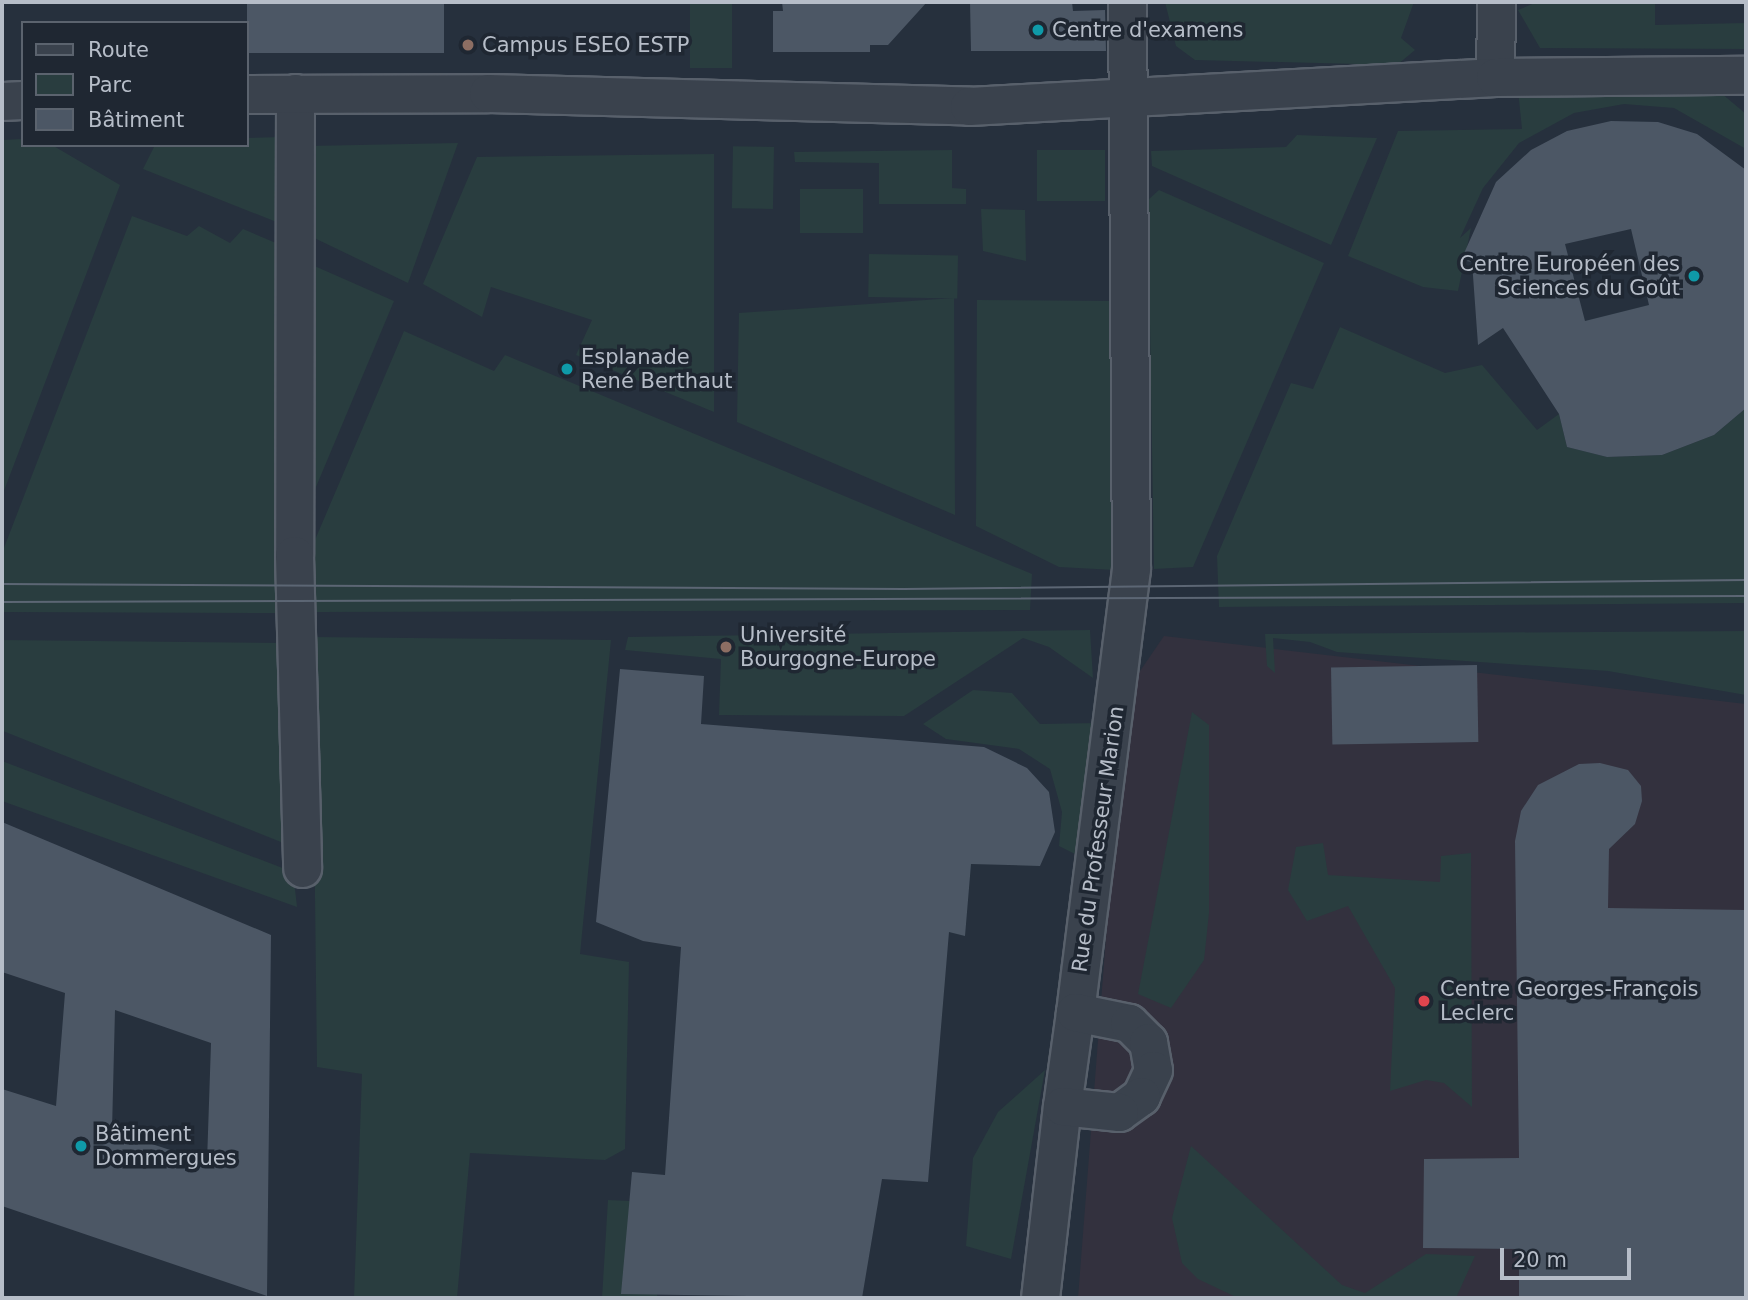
<!DOCTYPE html>
<html>
<head>
<meta charset="utf-8">
<style>
	body { margin:0 }
	#map { position:relative; width:1748px; height:1300px; overflow:hidden; background:#26303d; font-family:"DejaVu Sans",sans-serif }
	div>[style] { position:absolute }
	[style*='--x'] { left:calc(var(--x)*1px); top:calc(var(--y)*1px); width:calc(var(--w)*1px); rotate:calc(var(--a)*1deg) }
	.medical>* { inset:0; background:#33313e }
	.green>* { inset:0; background:#293d3f; transform-origin:0 0 }
	.building>* { inset:0; background:#4c5765; transform-origin:0 0 }
	.roads { filter:drop-shadow(2px 0 #58606b) drop-shadow(-2px 0 #58606b) drop-shadow(0 2px #58606b) drop-shadow(0 -2px #58606b) }
	.street>* { height:37px; margin:-18.5px; padding:0 18.5px; transform-origin:18.5px; border-radius:18.5px; background:#3a424d }
	.tram>* { height:2px; margin:-1px; padding:0 1px; transform-origin:1px; border-radius:1px; background:#5c6674 }
	.dots>* { width:19px; height:19px; translate:-50% -50%; box-sizing:border-box; border:4px solid #1f2732; border-radius:50% }
	span { translate:-50% -50%; white-space:nowrap; text-align:center; line-height:1.15; -webkit-text-stroke:7px #1f2732; paint-order:stroke }
	.poi-label { font-size:21px; color:#b6bdc8 }
	.left { translate:0 -50%; text-align:left }
	.right { translate:-100% -50%; text-align:right }
	.street-label { font-size:21px; color:#b6bdc8 }
	.frame { position:absolute; inset:0; border:4px solid #b6bdc8; pointer-events:none }
	.legend { position:absolute; left:21px; top:21px; width:228px; height:126px; box-sizing:border-box; background:#1f2732; border:2px solid #5b636e; margin:0; padding:9px 12px; list-style:none; font-size:21px; color:#b6bdc8 }
	.legend li { display:flex; align-items:center; gap:14px; height:35px }
	.legend b { width:35px; border:2px solid #5b636e }
	.scale { position:absolute; left:1500px; top:1248px; width:131px; height:32px; box-sizing:border-box; border:4px solid #b6bdc8; border-top:0; padding-left:9px; font-size:21px; line-height:24px; white-space:nowrap; color:#b6bdc8; -webkit-text-stroke:5px #1f2732; paint-order:stroke }
</style>
</head>
<body>
<div id="map">
	<div class="medical">
		<i style="clip-path:polygon(1164px 636px,1746px 704px,1746px 1298px,1078px 1298px,1125px 693px)"></i>
	</div>
	<div class="green">
		<i style="left:690px;top:2px;width:42px;height:66px"></i>
		<i style="clip-path:polygon(1165px 2px,1414px 2px,1401px 38px,1415px 50px,1397px 65px,1195px 60px,1176px 46px)"></i>
		<i style="clip-path:polygon(1537px 2px,1655px 2px,1655px 25px,1746px 23px,1746px 49px,1540px 48px,1518px 10px)"></i>
		<i style="clip-path:polygon(1518px 90px,1721px 93px,1746px 114px,1746px 149px,1674px 108px,1624px 104px,1574px 113px,1519px 143px,1483px 188px,1460px 238px,1471px 228px,1458px 291px,1423px 287px,1348px 256px,1398px 131px,1522px 129px)"></i>
		<i style="clip-path:polygon(1297px 135px,1377px 138px,1331px 245px,1152px 166px,1151px 151px,1286px 147px)"></i>
		<i style="clip-path:polygon(282px 137px,284px 225px,143px 169px,155px 145px,247px 145px,247px 138px)"></i>
		<i style="clip-path:polygon(23px 139px,23px 145px,52px 145px,120px 185px,2px 496px,2px 140px)"></i>
		<i style="clip-path:polygon(458px 143px,408px 283px,308px 235px,308px 146px)"></i>
		<i style="left:774px;top:147px;width:62px;height:41px;rotate:91deg"></i>
		<i style="clip-path:polygon(952px 150px,952px 188px,966px 189px,966px 204px,879px 204px,879px 163px,795px 162px,794px 152px)"></i>
		<i style="left:1037px;top:150px;width:68px;height:51px"></i>
		<i style="clip-path:polygon(714px 154px,714px 412px,576px 355px,592px 320px,491px 287px,482px 317px,423px 284px,477px 157px)"></i>
		<i style="left:863px;top:189px;width:44px;height:63px;rotate:90deg"></i>
		<i style="clip-path:polygon(1159px 190px,1324px 263px,1193px 567px,1154px 569px,1148px 200px)"></i>
		<i style="clip-path:polygon(981px 209px,1025px 210px,1026px 261px,983px 251px)"></i>
		<i style="clip-path:polygon(132px 216px,187px 236px,199px 226px,230px 243px,243px 229px,283px 246px,283px 613px,2px 612px,2px 553px)"></i>
		<i style="left:869px;top:254px;width:89px;height:43px;rotate:1deg"></i>
		<i style="clip-path:polygon(310px 264px,394px 301px,308px 506px)"></i>
		<i style="clip-path:polygon(954px 298px,955px 515px,737px 422px,739px 313px)"></i>
		<i style="clip-path:polygon(977px 300px,1114px 301px,1115px 570px,1059px 567px,976px 526px)"></i>
		<i style="clip-path:polygon(1340px 327px,1445px 373px,1482px 365px,1537px 430px,1559px 414px,1567px 447px,1607px 457px,1662px 455px,1714px 435px,1746px 408px,1746px 603px,1219px 607px,1217px 556px,1291px 383px,1313px 389px)"></i>
		<i style="clip-path:polygon(404px 331px,494px 371px,505px 355px,1032px 574px,1030px 610px,315px 612px,312px 547px)"></i>
		<i style="clip-path:polygon(1090px 630px,1093px 678px,1049px 647px,1023px 638px,904px 716px,719px 715px,721px 659px,625px 650px,628px 637px)"></i>
		<i style="clip-path:polygon(1746px 631px,1746px 695px,1608px 671px,1337px 652px,1310px 642px,1273px 638px,1275px 673px,1267px 666px,1265px 634px)"></i>
		<i style="clip-path:polygon(312px 637px,611px 640px,580px 954px,629px 962px,625px 1149px,605px 1160px,470px 1153px,457px 1298px,354px 1298px,362px 1074px,317px 1067px)"></i>
		<i style="clip-path:polygon(2px 640px,289px 643px,301px 850px,3px 731px)"></i>
		<i style="clip-path:polygon(973px 690px,1012px 693px,1040px 724px,1100px 723px,1085px 859px,1059px 846px,1062px 812px,1050px 769px,1019px 749px,946px 739px,923px 724px)"></i>
		<i style="clip-path:polygon(1192px 712px,1209px 725px,1209px 913px,1204px 960px,1171px 1008px,1138px 994px)"></i>
		<i style="clip-path:polygon(2px 761px,293px 872px,297px 907px,2px 801px)"></i>
		<i style="clip-path:polygon(1323px 843px,1328px 875px,1440px 882px,1441px 856px,1471px 853px,1472px 1107px,1444px 1083px,1426px 1080px,1390px 1091px,1395px 988px,1348px 906px,1307px 921px,1288px 890px,1296px 847px)"></i>
		<i style="clip-path:polygon(1045px 1070px,1011px 1259px,966px 1246px,973px 1158px,998px 1112px)"></i>
		<i style="clip-path:polygon(1191px 1146px,1342px 1285px,1365px 1293px,1426px 1254px,1475px 1256px,1456px 1298px,1238px 1298px,1198px 1279px,1182px 1263px,1172px 1218px)"></i>
		<i style="clip-path:polygon(608px 1200px,630px 1201px,658px 1298px,602px 1298px)"></i>
	</div>
	<div class="building">
		<i style="left:247px;top:2px;width:197px;height:51px"></i>
		<i style="clip-path:polygon(782px 2px,927px 2px,888px 45px,870px 45px,870px 52px,773px 52px,773px 11px,783px 11px)"></i>
		<i style="clip-path:polygon(970px 2px,1072px 2px,1073px 11px,1105px 10px,1106px 51px,971px 51px)"></i>
		<i style="clip-path:polygon(evenodd,1611px 121px,1658px 122px,1697px 134px,1746px 170px,1746px 408px,1714px 435px,1662px 455px,1607px 457px,1567px 447px,1559px 414px,1503px 328px,1478px 345px,1472px 262px,1461px 260px,1496px 182px,1531px 150px,1567px 131px,1611px 121px,1631px 229px,1649px 305px,1585px 321px,1565px 244px,1631px 229px)"></i>
		<i style="left:1477px;top:665px;width:77px;height:146px;rotate:89deg"></i>
		<i style="clip-path:polygon(620px 669px,704px 676px,701px 724px,984px 747px,1027px 768px,1049px 792px,1055px 832px,1040px 866px,971px 864px,965px 936px,949px 932px,928px 1182px,882px 1179px,862px 1298px,621px 1294px,632px 1172px,665px 1175px,681px 947px,643px 941px,596px 922px)"></i>
		<i style="clip-path:polygon(1600px 763px,1628px 770px,1641px 786px,1642px 801px,1635px 824px,1609px 849px,1608px 908px,1746px 910px,1746px 1298px,1519px 1298px,1519px 1249px,1423px 1248px,1424px 1159px,1519px 1158px,1515px 841px,1521px 811px,1538px 785px,1579px 764px)"></i>
		<i style="clip-path:polygon(evenodd,2px 822px,271px 935px,267px 1296px,2px 1206px,2px 1089px,56px 1106px,65px 993px,2px 972px,2px 822px,115px 1010px,211px 1043px,207px 1162px,112px 1131px,115px 1010px)"></i>
	</div>
	<div class="roads">
		<div class="street">
			<i style="--x:1495;--y:77;--w:75;--a:-89.2"></i>
			<i style="--x:295;--y:93;--w:462;--a:90.1"></i>
			<i style="--x:294;--y:555;--w:313;--a:88.5"></i>
			<i style="--x:247;--y:94;--w:241;--a:-0.2"></i>
			<i style="--x:488;--y:93;--w:481;--a:1.5"></i>
			<i style="--x:969;--y:106;--w:527;--a:-3.16"></i>
			<i style="--x:1495;--y:77;--w:251;--a:-0.5"></i>
			<i style="--x:2;--y:101;--w:21;--a:-3"></i>
			<i style="--x:1075;--y:1012;--w:447;--a:-82.8"></i>
			<i style="--x:1131;--y:569;--w:567;--a:-90.4"></i>
			<i style="--x:1040;--y:1298;--w:193;--a:-83.5"></i>
			<i style="--x:1062;--y:1106;--w:95;--a:-82.1"></i>
			<i style="--x:1075;--y:1012;--w:55;--a:11.5"></i>
			<i style="--x:1129;--y:1023;--w:27;--a:45"></i>
			<i style="--x:1148;--y:1042;--w:28;--a:80"></i>
			<i style="--x:1153;--y:1070;--w:29;--a:115"></i>
			<i style="--x:1141;--y:1096;--w:27;--a:144"></i>
			<i style="--x:1119;--y:1112;--w:57;--a:-174"></i>
		</div>
	</div>
	<div class="tram">
		<i style="--x:2;--y:584;--w:902;--a:0.32"></i>
		<i style="--x:904;--y:589;--w:842;--a:-0.61"></i>
		<i style="--x:2;--y:602;--w:1744;--a:-0.2"></i>
	</div>
	<div class="dots">
		<i style="left:1038px;top:30px;background:#0f9aa8"></i>
		<i style="left:468px;top:45px;background:#8d6e63"></i>
		<i style="left:1694px;top:276px;background:#0f9aa8"></i>
		<i style="left:567px;top:369px;background:#0f9aa8"></i>
		<i style="left:726px;top:647px;background:#8d6e63"></i>
		<i style="left:1424px;top:1001px;background:#e0444e"></i>
		<i style="left:81px;top:1146px;background:#0f9aa8"></i>
	</div>
	<div class="poi-label">
		<span class="left" style="left:1052px;top:30px">Centre d'examens</span>
		<span class="left" style="left:482px;top:45px">Campus ESEO ESTP</span>
		<span class="right" style="left:1680px;top:276px">Centre Européen des<br>Sciences du Goût</span>
		<span class="left" style="left:581px;top:369px">Esplanade<br>René Berthaut</span>
		<span class="left" style="left:740px;top:647px">Université<br>Bourgogne-Europe</span>
		<span class="left" style="left:1440px;top:1001px">Centre Georges-François<br>Leclerc</span>
		<span class="left" style="left:95px;top:1146px">Bâtiment<br>Dommergues</span>
	</div>
	<div class="street-label">
		<span style="left:1098px;top:839px;rotate:-82deg">Rue du Professeur Marion</span>
	</div>
	<div class="frame"></div>
	<ul class="legend">
	<li><b style="height:9px;background:#3a424d"></b>Route</li>
	<li><b style="height:19px;background:#293d3f"></b>Parc</li>
	<li><b style="height:19px;background:#4c5765"></b>Bâtiment</li>
	</ul>
	<div class="scale">20 m</div>
</div>
</body>
</html>
